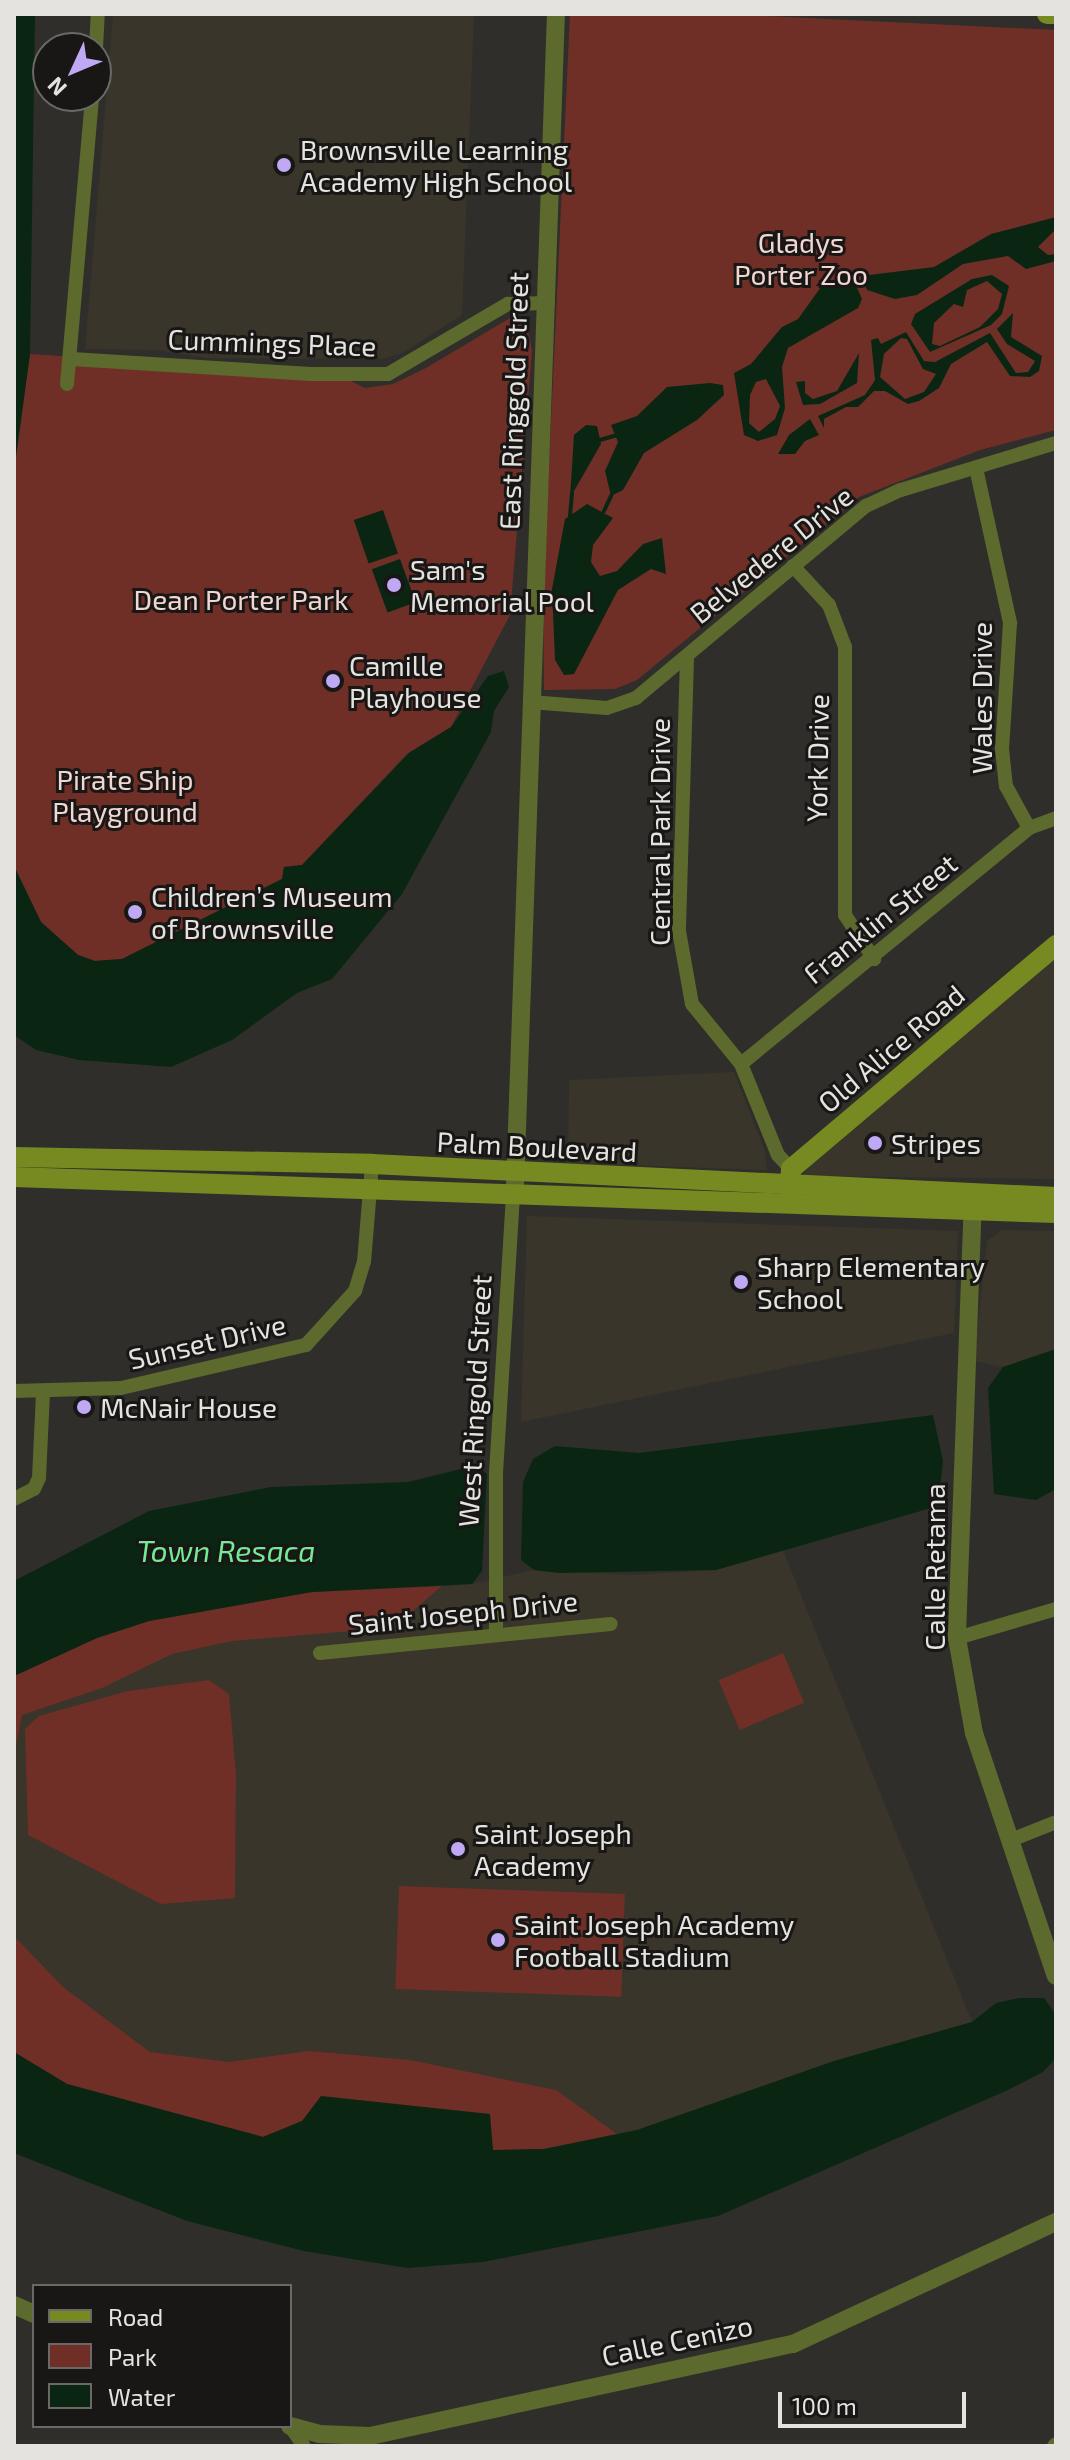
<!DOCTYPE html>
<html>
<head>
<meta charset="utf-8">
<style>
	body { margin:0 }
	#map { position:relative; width:1070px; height:2460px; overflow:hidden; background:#302e2a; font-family:"Exo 2",sans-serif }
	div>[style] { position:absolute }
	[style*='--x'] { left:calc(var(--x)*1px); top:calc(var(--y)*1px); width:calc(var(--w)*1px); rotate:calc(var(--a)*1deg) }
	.built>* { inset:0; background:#39352b }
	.green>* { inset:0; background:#6f2f27; transform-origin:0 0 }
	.water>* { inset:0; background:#0a2612; transform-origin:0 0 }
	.stream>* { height:4px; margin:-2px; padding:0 2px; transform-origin:2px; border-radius:2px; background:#0a2612 }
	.minor>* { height:14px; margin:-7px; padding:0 7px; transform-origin:7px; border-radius:7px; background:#5c6a2e }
	.tertiary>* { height:18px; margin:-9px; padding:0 9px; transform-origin:9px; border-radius:9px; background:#5c6a2e }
	.secondary>* { height:20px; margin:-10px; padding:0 10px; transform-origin:10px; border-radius:10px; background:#768a21 }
	.dots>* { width:22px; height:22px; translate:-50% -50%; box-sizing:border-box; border:4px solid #181715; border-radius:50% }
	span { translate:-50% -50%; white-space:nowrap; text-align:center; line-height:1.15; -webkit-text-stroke:6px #181715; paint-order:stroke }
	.poi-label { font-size:28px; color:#e4e3df }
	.left { translate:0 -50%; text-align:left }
	.park-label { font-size:28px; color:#f2d6d1 }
	.street-label { font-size:28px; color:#e4e3df }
	.water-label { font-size:30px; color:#75e994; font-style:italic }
	.frame { position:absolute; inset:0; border:16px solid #e4e3df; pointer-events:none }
	.legend { position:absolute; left:32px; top:2284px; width:260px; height:144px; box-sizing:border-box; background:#181715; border:2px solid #6a6966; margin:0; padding:10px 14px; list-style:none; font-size:24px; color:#e4e3df }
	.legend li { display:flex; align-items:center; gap:16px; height:40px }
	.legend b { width:40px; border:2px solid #6a6966 }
	.north { position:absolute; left:32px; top:32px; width:80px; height:80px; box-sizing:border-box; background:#181715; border:2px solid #6a6966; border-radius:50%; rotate:226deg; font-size:22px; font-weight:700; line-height:32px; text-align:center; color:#e4e3df }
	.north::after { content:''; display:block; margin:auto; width:28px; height:36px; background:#bfa8f4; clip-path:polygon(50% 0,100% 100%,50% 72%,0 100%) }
	.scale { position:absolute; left:778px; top:2392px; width:188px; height:36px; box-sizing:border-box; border:4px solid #e4e3df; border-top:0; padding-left:10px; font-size:24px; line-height:28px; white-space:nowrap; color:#e4e3df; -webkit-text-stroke:6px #181715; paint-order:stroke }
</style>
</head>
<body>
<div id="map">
	<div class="built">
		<i style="clip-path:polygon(113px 14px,474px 14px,462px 315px,401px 354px,382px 359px,206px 358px,158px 350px,85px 349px)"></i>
		<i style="clip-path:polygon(1056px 957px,1056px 1179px,804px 1176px,807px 1166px)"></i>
		<i style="clip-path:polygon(734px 1072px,765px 1151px,767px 1170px,568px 1163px,569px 1080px)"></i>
		<i style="clip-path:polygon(527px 1216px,958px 1231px,954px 1333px,521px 1422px)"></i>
		<i style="clip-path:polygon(1002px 1230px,1056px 1231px,1056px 1349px,1003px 1367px,974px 1361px,987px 1241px)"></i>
		<i style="clip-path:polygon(783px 1550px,972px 2022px,834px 2061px,637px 2130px,544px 2149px,489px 2114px,302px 2121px,14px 2052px,14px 1676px,378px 1591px,472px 1584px,534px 1570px,632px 1575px,716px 1570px)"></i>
	</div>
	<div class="green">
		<i style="clip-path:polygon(570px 14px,728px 14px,1056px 30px,1056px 430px,980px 450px,859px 497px,637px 680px,615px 689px,544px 690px,543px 595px)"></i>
		<i style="clip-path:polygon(515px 315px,527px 324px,532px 351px,510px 615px,451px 727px,408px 753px,302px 865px,284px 867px,282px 879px,122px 959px,95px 961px,78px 955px,41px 922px,14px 866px,14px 471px,30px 354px,339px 375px,365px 388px,393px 384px,426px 368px)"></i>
		<i style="clip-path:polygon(442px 1586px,400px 1622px,375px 1629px,232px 1641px,172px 1654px,102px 1688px,22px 1715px,14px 1755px,14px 1676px,97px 1638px,149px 1621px,312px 1592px)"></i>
		<i style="left:783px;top:1653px;width:54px;height:70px;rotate:67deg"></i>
		<i style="clip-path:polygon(209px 1680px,229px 1694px,236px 1775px,235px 1898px,161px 1904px,28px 1835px,25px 1729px,39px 1716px,128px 1691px)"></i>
		<i style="left:399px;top:1886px;width:226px;height:103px;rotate:2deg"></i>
		<i style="clip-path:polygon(14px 1936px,63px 1987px,150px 2052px,229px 2062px,309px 2051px,410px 2060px,556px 2090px,617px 2134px,544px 2149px,493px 2150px,302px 2121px,263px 2137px,67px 2084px,14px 2052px)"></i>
	</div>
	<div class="water">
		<i style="clip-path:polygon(14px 14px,35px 14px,30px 354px,14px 471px)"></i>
		<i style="clip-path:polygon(1056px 217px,1056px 229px,1038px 247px,1048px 255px,1056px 254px,1056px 261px,1026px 269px,1008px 256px,963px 264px,917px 295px,895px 299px,867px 290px,861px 276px,934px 267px,991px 234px)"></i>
		<i style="clip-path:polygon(evenodd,842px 275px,849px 275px,858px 290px,862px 299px,858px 308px,788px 348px,782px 367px,785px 408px,777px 435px,758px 441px,744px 435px,734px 373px,751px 364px,782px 327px,798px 319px,821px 287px,842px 275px,766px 379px,780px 406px,775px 419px,759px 432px,749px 423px,750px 395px,756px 382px,766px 379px)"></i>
		<i style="clip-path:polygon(evenodd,992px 275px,1009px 286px,1002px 314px,991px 325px,930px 352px,911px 324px,915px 314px,972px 279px,992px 275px,987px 281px,1002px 294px,998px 309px,980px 327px,940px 346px,932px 344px,934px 323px,954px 304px,963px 307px,967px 290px,987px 281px)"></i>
		<i style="clip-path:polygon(evenodd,1013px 313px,1011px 337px,1042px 356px,1039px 371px,1030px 377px,1010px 376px,987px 342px,951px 364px,939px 388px,919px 401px,908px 404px,885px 391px,874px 391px,858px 407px,846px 407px,824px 419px,824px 428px,818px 416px,865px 395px,875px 380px,871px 340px,878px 338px,881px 344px,906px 332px,924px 361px,935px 362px,990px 333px,1016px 373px,1028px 372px,1035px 361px,1007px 344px,997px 329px,1013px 313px,901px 338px,907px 339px,923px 369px,936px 374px,924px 392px,905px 399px,880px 377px,884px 354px,901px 338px)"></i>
		<i style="clip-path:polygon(859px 353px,857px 383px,820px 404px,803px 405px,796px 382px,805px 381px,805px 393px,813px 399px,837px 391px)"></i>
		<i style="clip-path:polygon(710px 383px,723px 385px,724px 395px,697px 420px,644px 453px,623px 490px,611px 496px,605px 471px,618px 442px,611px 425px,637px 416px,667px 387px)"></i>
		<i style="clip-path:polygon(810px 419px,819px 435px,805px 441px,795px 454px,778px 454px,789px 435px)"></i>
		<i style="clip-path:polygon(586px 425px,597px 426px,601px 444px,570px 498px,574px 435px)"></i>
		<i style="clip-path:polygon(587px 504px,613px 518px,593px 545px,591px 562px,600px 576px,617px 571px,643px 544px,662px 538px,666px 574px,651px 569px,618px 590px,574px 674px,564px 675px,555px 660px,552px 589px,565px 519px)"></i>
		<i style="left:383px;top:510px;width:46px;height:31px;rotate:71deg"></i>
		<i style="left:400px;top:559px;width:46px;height:30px;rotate:70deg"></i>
		<i style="clip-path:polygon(504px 671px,509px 687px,494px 711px,491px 732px,402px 894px,332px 979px,297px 993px,232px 1040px,171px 1067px,79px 1060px,36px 1050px,14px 1035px,14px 866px,41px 922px,78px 955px,95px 961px,122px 959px,282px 879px,284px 867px,302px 865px,409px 753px,451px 727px,488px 676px)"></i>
		<i style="clip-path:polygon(1056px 1349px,1056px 1489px,1036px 1500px,994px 1494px,988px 1388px,1003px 1367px)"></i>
		<i style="clip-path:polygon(933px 1415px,943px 1461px,938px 1506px,716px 1570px,559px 1573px,534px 1570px,521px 1560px,523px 1482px,533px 1459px,555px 1446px,639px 1453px)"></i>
		<i style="clip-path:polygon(477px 1465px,487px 1474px,482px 1571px,472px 1584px,312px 1592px,149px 1621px,97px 1638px,14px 1676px,14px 1581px,149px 1511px,271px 1487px,408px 1482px)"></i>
		<i style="clip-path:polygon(1019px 1998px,1044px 1998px,1056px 2015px,1056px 2058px,1043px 2072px,1008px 2090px,718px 2216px,483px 2262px,407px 2268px,304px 2251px,187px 2221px,14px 2153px,14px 2052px,67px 2084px,263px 2137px,302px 2121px,321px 2096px,490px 2114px,493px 2150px,544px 2149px,637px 2130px,834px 2061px,972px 2022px,996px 2003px)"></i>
	</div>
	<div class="stream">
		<i style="--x:600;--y:440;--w:18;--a:-16"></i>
		<i style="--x:604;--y:511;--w:17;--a:-65"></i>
		<i style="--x:570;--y:516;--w:23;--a:-85"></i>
	</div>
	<div class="minor">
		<i style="--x:96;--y:48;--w:34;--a:-87"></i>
		<i style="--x:72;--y:359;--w:239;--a:3.6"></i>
		<i style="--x:311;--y:374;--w:77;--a:0"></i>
		<i style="--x:388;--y:374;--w:139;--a:-30.3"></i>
		<i style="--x:508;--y:304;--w:40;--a:-1.4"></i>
		<i style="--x:67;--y:384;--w:289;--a:-85"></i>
		<i style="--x:976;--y:468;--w:159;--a:77.6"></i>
		<i style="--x:1010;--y:623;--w:126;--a:93.6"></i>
		<i style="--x:1002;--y:749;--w:37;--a:84"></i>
		<i style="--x:1006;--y:786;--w:48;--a:61.3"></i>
		<i style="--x:793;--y:566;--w:53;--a:47.3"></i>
		<i style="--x:829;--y:605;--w:45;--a:69.1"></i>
		<i style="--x:845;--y:647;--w:268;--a:90"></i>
		<i style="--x:845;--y:915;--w:53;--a:56.6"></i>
		<i style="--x:687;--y:658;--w:273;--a:91.7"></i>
		<i style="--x:679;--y:931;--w:74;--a:79.9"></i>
		<i style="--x:692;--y:1004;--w:77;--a:50.8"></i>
		<i style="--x:741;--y:1064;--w:98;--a:67.9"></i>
		<i style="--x:778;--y:1155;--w:19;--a:47"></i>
		<i style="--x:530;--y:702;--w:77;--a:4.5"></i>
		<i style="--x:607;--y:708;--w:31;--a:-19"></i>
		<i style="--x:636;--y:698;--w:300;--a:-39.9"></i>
		<i style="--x:866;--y:506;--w:38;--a:-25"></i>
		<i style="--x:901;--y:490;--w:162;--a:-16.9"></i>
		<i style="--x:741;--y:1064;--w:372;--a:-39.3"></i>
		<i style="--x:1029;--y:828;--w:29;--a:-20"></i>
		<i style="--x:14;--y:1391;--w:107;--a:-1.6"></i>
		<i style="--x:121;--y:1388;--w:190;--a:-13.1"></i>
		<i style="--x:306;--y:1345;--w:73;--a:-47.8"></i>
		<i style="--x:355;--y:1291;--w:30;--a:-73"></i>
		<i style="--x:364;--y:1262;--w:98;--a:-85.3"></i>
		<i style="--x:14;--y:1499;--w:22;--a:-27"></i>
		<i style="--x:34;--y:1489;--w:12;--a:-66"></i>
		<i style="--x:39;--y:1478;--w:85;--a:-87.3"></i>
		<i style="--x:496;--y:1632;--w:159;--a:-90"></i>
		<i style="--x:496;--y:1473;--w:277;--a:-86.5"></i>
		<i style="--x:957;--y:1638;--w:103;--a:-16.3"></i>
		<i style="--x:320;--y:1653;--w:292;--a:-5.7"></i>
		<i style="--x:1011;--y:1840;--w:48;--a:-21.8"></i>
		<i style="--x:290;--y:2426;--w:24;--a:55"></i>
		<i style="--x:1054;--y:2446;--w:3;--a:-45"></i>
	</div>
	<div class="tertiary">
		<i style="--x:515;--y:1186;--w:1173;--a:-88"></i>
		<i style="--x:973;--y:1198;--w:440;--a:92.1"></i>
		<i style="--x:957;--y:1638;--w:97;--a:79.9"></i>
		<i style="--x:974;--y:1733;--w:256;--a:71.4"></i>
		<i style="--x:14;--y:2305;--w:22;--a:24"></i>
		<i style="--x:290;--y:2426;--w:30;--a:15"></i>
		<i style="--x:319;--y:2434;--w:51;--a:2.2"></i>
		<i style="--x:370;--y:2436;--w:433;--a:-12.3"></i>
		<i style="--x:793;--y:2344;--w:290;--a:-24.9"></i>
	</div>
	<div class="secondary">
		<i style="--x:1047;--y:14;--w:9;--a:0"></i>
		<i style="--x:14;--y:1157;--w:358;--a:1.1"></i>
		<i style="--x:372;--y:1164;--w:685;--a:2.76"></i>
		<i style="--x:14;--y:1177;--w:1043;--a:1.98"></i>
		<i style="--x:789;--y:1198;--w:29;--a:-86"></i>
		<i style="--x:791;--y:1169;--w:347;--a:-40.2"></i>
	</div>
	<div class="dots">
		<i style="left:284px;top:165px;background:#bfa8f4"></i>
		<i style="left:394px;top:585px;background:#bfa8f4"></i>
		<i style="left:333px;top:681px;background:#bfa8f4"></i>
		<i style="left:135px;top:912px;background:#bfa8f4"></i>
		<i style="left:875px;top:1143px;background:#bfa8f4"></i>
		<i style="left:741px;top:1282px;background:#bfa8f4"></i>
		<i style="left:84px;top:1407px;background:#bfa8f4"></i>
		<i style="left:458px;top:1849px;background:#bfa8f4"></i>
		<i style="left:498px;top:1940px;background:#bfa8f4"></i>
	</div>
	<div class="poi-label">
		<span class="left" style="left:300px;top:165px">Brownsville Learning<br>Academy High School</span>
		<span class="left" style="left:410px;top:585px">Sam's<br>Memorial Pool</span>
		<span class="left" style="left:349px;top:681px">Camille<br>Playhouse</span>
		<span class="left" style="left:151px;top:912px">Children’s Museum<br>of Brownsville</span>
		<span class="left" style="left:891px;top:1143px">Stripes</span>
		<span class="left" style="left:757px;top:1282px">Sharp Elementary<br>School</span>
		<span class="left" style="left:100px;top:1407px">McNair House</span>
		<span class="left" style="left:474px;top:1849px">Saint Joseph<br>Academy</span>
		<span class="left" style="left:514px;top:1940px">Saint Joseph Academy<br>Football Stadium</span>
	</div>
	<div class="park-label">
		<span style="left:801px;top:258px">Gladys<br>Porter Zoo</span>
		<span style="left:241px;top:599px">Dean Porter Park</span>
		<span style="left:125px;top:795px">Pirate Ship<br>Playground</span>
	</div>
	<div class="street-label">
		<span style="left:272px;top:342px;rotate:2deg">Cummings Place</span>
		<span style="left:513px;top:401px;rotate:-88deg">East Ringgold Street</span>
		<span style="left:771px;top:554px;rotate:-39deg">Belvedere Drive</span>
		<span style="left:981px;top:698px;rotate:-90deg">Wales Drive</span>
		<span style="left:817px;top:758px;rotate:-89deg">York Drive</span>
		<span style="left:659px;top:832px;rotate:-90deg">Central Park Drive</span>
		<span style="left:880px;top:918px;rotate:-39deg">Franklin Street</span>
		<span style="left:891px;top:1048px;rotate:-40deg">Old Alice Road</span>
		<span style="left:537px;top:1146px;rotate:3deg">Palm Boulevard</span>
		<span style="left:207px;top:1341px;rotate:-13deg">Sunset Drive</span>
		<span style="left:474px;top:1401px;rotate:-87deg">West Ringold Street</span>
		<span style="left:934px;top:1567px;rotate:-90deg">Calle Retama</span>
		<span style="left:463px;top:1612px;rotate:-6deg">Saint Joseph Drive</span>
		<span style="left:677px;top:2340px;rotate:-12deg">Calle Cenizo</span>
	</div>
	<div class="water-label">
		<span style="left:226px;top:1550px">Town Resaca</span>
	</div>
	<div class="frame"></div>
	<ul class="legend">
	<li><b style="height:10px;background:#768a21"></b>Road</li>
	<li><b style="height:22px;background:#6f2f27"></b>Park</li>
	<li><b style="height:22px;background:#0a2612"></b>Water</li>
	</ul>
	<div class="north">N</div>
	<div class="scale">100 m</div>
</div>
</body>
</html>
